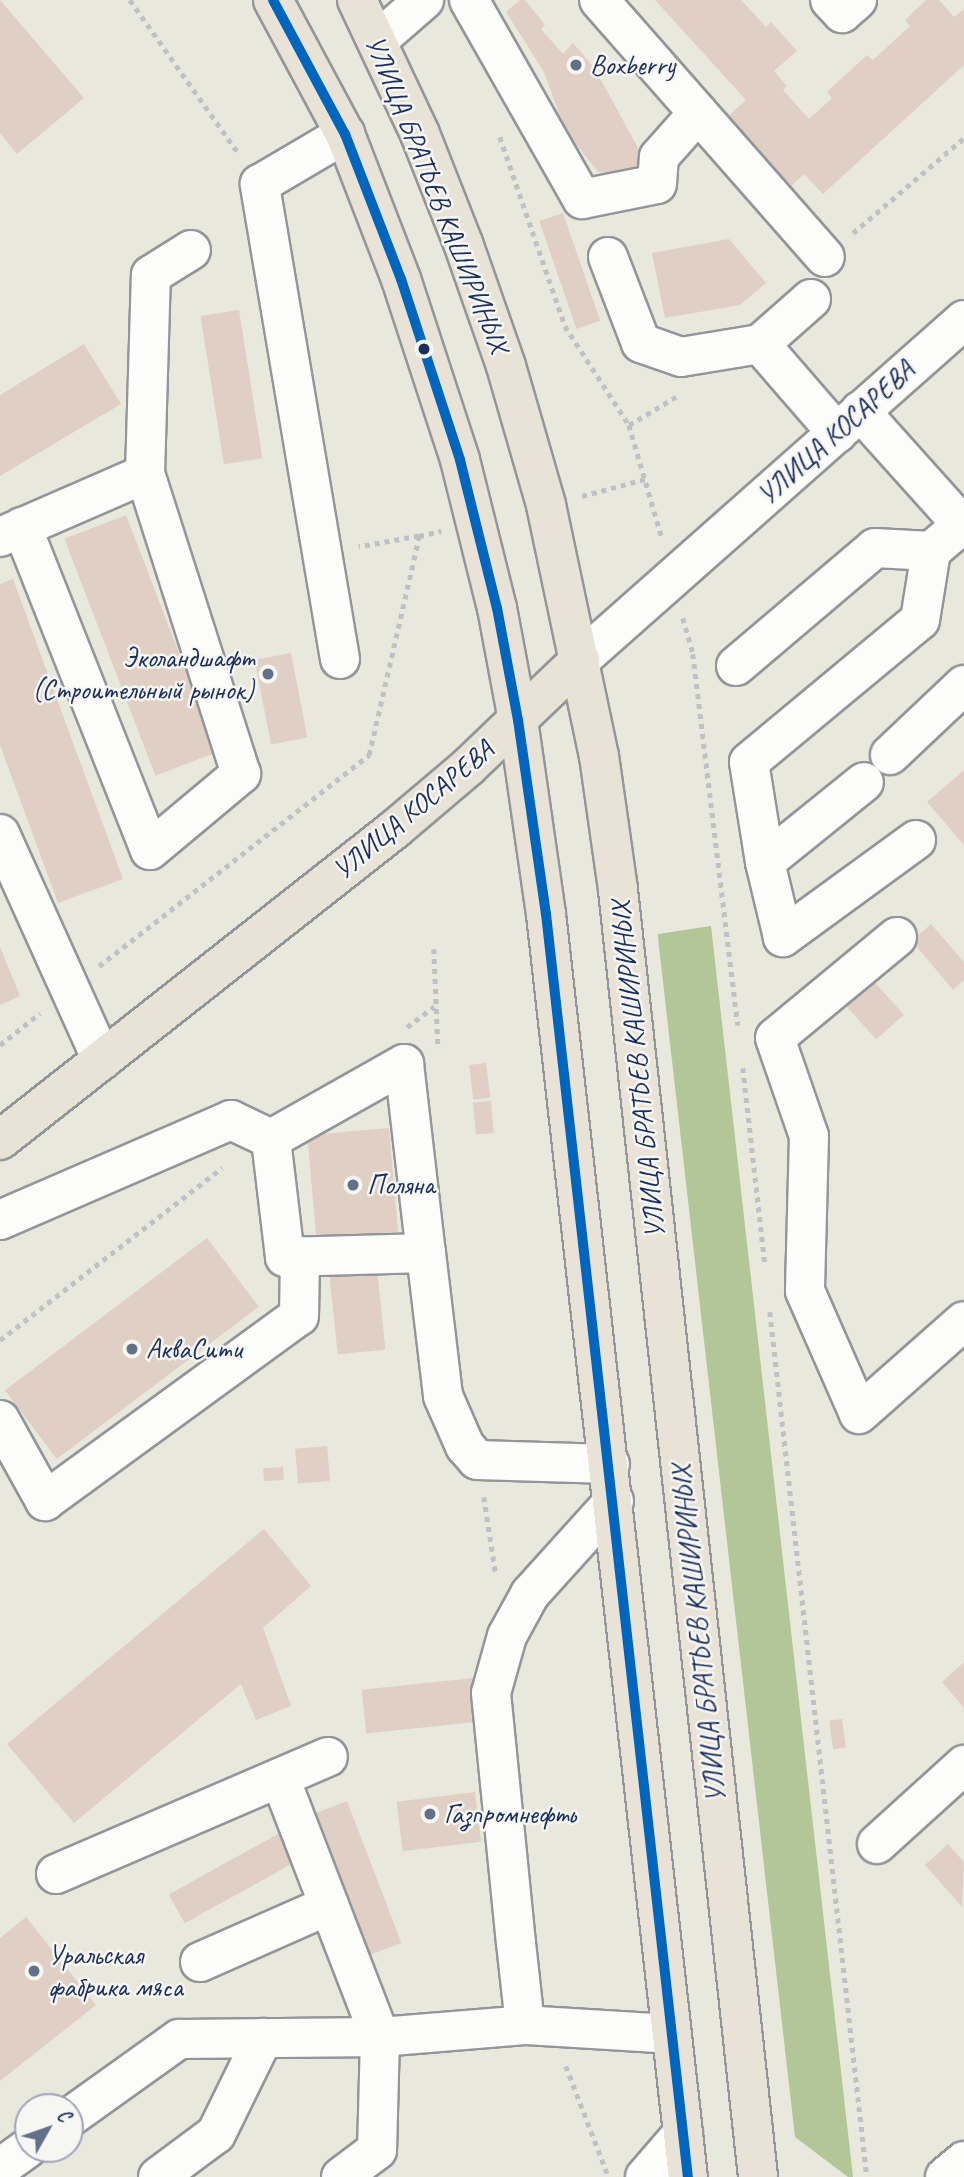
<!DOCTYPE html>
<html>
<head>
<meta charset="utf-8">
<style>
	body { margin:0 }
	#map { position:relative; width:964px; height:2177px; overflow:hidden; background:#e9e8dd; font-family:Caveat,sans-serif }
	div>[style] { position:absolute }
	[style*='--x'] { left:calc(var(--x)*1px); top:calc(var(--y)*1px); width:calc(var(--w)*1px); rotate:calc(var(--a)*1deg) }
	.forest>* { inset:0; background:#b3c698 }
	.building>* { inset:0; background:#e0cfc4; transform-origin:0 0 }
	.path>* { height:4.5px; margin-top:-2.25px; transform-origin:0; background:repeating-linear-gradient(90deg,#bfc1c4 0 5px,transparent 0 10px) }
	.roads { filter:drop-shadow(2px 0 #939698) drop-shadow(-2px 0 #939698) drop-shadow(0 2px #939698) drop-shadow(0 -2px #939698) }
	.minor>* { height:38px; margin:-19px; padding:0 19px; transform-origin:19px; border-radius:19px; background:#fcfcfa }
	.major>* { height:38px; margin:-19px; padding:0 19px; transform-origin:19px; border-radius:19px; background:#e9e3d7 }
	.bus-1>* { height:10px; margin:-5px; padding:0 5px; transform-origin:5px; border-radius:5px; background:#0065bd }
	.dots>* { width:19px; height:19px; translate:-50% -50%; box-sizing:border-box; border:4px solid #f6f6f2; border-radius:50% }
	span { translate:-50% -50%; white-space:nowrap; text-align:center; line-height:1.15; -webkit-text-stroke:5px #f6f6f2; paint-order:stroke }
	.poi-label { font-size:28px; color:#1b2f5e }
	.left { translate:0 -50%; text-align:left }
	.right { translate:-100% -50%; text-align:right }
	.street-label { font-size:28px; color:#1b2f5e }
	.north { position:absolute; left:14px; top:2093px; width:70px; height:70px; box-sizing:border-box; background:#f6f6f2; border:2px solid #9ea6b7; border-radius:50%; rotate:50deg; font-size:19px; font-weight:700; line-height:28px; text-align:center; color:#1b2f5e }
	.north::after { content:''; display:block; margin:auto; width:24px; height:32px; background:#63708a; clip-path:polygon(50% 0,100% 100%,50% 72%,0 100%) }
</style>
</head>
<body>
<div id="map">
	<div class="forest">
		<i style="clip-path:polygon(711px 926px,853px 2177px,848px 2177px,795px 2137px,658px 938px,658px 934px)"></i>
	</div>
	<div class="building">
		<i style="clip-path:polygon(0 0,84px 98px,17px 154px,0 133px)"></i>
		<i style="clip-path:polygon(520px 0,525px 0,545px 25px,541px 29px,563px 54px,573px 43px,595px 69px,643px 157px,642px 174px,598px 172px,565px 130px,544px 72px,506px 12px)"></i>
		<i style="clip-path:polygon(655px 0,741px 0,766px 27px,771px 22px,797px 51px,774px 71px,787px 86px,783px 90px,809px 119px,832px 98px,827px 92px,867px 55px,873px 60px,910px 26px,905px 20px,926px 0,939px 0,954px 17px,964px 9px,964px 65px,823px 194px,804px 174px,787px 190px,723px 121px,746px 100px)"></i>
		<i style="left:563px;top:213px;width:114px;height:25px;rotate:71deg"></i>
		<i style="clip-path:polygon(729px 239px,766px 283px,740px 305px,665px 318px,652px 253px)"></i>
		<i style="left:239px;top:310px;width:150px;height:39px;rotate:81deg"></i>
		<i style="clip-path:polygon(84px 344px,121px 404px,0 476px,0 395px)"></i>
		<i style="left:126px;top:515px;width:254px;height:66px;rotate:69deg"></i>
		<i style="clip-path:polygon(13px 579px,123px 879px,58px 903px,0 745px,0 584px)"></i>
		<i style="left:291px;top:653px;width:86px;height:37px;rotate:79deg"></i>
		<i style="clip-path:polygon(964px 770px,964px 845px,927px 802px)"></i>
		<i style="clip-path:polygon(931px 924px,964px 962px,964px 980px,953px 990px,912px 941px)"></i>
		<i style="clip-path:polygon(0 947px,20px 996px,0 1005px)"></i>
		<i style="left:869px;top:976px;width:52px;height:37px;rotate:48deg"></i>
		<i style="left:486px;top:1063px;width:35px;height:17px;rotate:83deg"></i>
		<i style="left:491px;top:1101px;width:32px;height:18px;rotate:85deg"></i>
		<i style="left:389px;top:1128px;width:116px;height:82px;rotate:85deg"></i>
		<i style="left:207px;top:1238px;width:86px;height:253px;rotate:53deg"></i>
		<i style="left:377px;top:1269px;width:81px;height:48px;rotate:84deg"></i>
		<i style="left:327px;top:1446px;width:35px;height:32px;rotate:85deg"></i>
		<i style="left:283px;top:1467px;width:13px;height:20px;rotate:86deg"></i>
		<i style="clip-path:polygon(264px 1529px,311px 1586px,263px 1628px,291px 1706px,256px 1720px,241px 1684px,74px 1823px,7px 1744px)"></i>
		<i style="clip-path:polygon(964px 1662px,964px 1708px,942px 1682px)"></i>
		<i style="left:483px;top:1677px;width:44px;height:122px;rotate:84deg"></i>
		<i style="left:842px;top:1719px;width:29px;height:13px;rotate:82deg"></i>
		<i style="left:475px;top:1792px;width:50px;height:79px;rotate:83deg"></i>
		<i style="left:347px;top:1801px;width:152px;height:36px;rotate:69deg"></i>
		<i style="left:285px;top:1830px;width:33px;height:133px;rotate:61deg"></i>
		<i style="clip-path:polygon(948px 1844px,964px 1862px,962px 1907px,925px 1865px)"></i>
		<i style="clip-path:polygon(26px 1917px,96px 2005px,0 2081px,0 1938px)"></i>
	</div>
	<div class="path">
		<i style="--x:130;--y:0;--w:189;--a:54.7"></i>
		<i style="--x:500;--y:137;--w:200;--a:71"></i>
		<i style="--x:565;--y:326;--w:118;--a:57.1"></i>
		<i style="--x:629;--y:425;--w:118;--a:73.7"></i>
		<i style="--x:853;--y:233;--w:146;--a:-40.6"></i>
		<i style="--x:629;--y:425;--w:58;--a:-31"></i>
		<i style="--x:582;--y:496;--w:65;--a:-15.1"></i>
		<i style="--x:419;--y:536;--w:23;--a:-13"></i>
		<i style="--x:683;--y:618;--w:37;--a:74"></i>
		<i style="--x:693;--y:654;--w:374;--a:83.1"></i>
		<i style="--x:434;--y:949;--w:97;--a:87.6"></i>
		<i style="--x:99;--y:966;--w:343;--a:-38"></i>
		<i style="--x:369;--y:755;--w:225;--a:-77.1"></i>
		<i style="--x:419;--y:536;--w:61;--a:169.6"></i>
		<i style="--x:407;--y:1027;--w:34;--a:-37"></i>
		<i style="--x:0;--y:1045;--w:51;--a:-38.7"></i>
		<i style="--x:743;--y:1068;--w:198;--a:83.6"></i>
		<i style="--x:770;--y:1312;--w:870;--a:83.6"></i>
		<i style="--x:0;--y:1340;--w:281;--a:-37.8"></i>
		<i style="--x:484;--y:1497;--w:79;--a:81.3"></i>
		<i style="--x:566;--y:2066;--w:115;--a:69"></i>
	</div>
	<div class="roads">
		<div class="minor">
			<i style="--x:469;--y:0;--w:229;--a:60.4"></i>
			<i style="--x:582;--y:199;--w:76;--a:-11.3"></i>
			<i style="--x:657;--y:184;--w:27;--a:-86"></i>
			<i style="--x:659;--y:157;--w:59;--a:-48.4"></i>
			<i style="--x:599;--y:0;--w:342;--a:48.7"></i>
			<i style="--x:830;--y:0;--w:18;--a:47"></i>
			<i style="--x:842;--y:13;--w:20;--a:-41"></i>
			<i style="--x:378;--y:40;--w:61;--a:-41"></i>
			<i style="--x:608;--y:257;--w:92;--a:69"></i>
			<i style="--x:641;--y:343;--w:42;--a:19.3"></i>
			<i style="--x:681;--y:357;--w:80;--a:-9.3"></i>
			<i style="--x:760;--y:344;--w:68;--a:-41.4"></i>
			<i style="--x:760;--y:344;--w:118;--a:49.1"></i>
			<i style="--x:860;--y:411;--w:156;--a:48.1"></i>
			<i style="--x:22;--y:527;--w:347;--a:68.4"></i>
			<i style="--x:150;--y:850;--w:119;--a:-39.9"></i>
			<i style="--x:241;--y:774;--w:315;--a:-107.7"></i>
			<i style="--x:0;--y:537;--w:158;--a:-23.5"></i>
			<i style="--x:145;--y:474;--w:199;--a:-88.3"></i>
			<i style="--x:151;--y:275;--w:47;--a:-32"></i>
			<i style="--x:340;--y:659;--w:482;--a:-99.6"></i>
			<i style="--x:260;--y:184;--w:99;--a:-30.5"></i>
			<i style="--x:580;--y:660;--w:513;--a:-41.52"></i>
			<i style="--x:736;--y:666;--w:182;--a:-40.3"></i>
			<i style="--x:875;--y:548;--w:56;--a:3.1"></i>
			<i style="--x:890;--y:755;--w:102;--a:-43.4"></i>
			<i style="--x:0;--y:834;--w:248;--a:65.7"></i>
			<i style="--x:916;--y:840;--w:165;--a:143.9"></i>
			<i style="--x:783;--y:937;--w:77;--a:-103.5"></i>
			<i style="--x:765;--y:862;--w:101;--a:-99.1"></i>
			<i style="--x:749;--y:762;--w:222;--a:-39.7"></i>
			<i style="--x:920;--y:620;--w:70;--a:-80.9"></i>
			<i style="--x:931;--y:551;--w:43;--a:-40.3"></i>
			<i style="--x:765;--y:862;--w:127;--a:-38.9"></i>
			<i style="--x:897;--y:937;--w:158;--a:140.4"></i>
			<i style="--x:775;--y:1038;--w:104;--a:70.9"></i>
			<i style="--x:809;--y:1136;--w:155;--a:91.5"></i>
			<i style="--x:805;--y:1291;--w:134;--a:66.3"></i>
			<i style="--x:859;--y:1414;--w:140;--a:-41.5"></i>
			<i style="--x:0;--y:1220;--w:252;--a:-23.4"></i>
			<i style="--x:231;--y:1120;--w:44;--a:25.4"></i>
			<i style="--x:426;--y:1253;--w:141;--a:178.4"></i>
			<i style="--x:285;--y:1257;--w:119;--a:-96.8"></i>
			<i style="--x:271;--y:1139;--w:153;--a:-29.4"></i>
			<i style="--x:404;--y:1064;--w:190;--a:83.4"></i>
			<i style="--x:426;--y:1253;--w:144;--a:83.2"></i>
			<i style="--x:443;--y:1396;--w:55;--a:66.3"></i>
			<i style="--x:465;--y:1446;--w:18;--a:49"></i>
			<i style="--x:477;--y:1460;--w:133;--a:1.7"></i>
			<i style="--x:0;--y:1420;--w:93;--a:60.9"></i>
			<i style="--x:45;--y:1501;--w:314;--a:-36.1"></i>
			<i style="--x:299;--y:1316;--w:60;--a:-89"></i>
			<i style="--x:614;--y:1501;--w:125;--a:132.1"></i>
			<i style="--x:530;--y:1594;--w:48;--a:118.7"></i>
			<i style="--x:507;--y:1636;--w:59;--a:105.7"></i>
			<i style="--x:491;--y:1693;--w:251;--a:84.3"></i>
			<i style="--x:516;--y:1943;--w:82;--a:83.7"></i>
			<i style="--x:525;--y:2025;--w:147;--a:3.5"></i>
			<i style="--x:280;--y:1778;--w:278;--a:68.9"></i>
			<i style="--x:380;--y:2037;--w:113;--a:91.5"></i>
			<i style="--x:377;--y:2150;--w:45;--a:143.1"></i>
			<i style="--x:877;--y:1844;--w:118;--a:-42.2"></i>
			<i style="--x:56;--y:1874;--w:296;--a:-23.3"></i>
			<i style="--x:200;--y:1962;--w:141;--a:-23.8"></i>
			<i style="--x:70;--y:2117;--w:134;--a:-35.6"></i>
			<i style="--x:179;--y:2039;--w:201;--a:-0.6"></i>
			<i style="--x:380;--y:2037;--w:145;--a:-4.7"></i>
			<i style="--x:0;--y:2168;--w:34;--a:-36"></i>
			<i style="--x:158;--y:2177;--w:72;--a:-36.6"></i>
			<i style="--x:216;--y:2134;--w:107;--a:-63.9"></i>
			<i style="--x:645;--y:2177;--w:58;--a:-49.2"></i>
			<i style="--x:945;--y:2177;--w:25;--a:-40"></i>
		</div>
		<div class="major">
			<i style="--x:273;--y:0;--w:152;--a:61.8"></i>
			<i style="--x:345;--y:134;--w:155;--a:68.9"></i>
			<i style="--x:401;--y:279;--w:190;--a:71.9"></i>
			<i style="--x:460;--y:460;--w:153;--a:76"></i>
			<i style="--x:497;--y:608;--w:114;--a:79.4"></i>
			<i style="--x:518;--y:720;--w:196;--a:81.8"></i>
			<i style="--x:546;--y:914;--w:1271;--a:83.59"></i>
			<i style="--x:357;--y:0;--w:148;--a:64.8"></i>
			<i style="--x:420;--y:134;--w:117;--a:68.5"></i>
			<i style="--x:463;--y:243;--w:130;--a:70.7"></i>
			<i style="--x:506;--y:366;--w:145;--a:73.9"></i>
			<i style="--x:546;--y:505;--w:257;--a:78.1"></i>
			<i style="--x:599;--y:756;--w:135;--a:81.9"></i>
			<i style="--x:618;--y:890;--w:1295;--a:83.79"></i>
			<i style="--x:0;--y:1140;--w:503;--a:-38.21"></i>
			<i style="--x:395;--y:829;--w:96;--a:-40.3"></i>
			<i style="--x:468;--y:767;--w:155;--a:-43.7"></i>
		</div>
	</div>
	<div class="bus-1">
		<i style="--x:273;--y:0;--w:152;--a:61.8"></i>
		<i style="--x:345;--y:134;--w:155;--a:68.9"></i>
		<i style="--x:401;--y:279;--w:190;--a:71.9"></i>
		<i style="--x:460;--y:460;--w:153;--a:76"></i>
		<i style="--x:497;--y:608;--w:114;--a:79.4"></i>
		<i style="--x:518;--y:720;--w:196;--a:81.8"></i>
		<i style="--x:546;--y:914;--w:1271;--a:83.59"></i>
	</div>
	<div class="dots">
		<i style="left:576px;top:65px;background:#63708a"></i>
		<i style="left:424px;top:349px;background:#1b2f5e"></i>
		<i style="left:268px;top:674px;background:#63708a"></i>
		<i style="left:353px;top:1185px;background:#63708a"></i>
		<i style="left:132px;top:1349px;background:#63708a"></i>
		<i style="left:430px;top:1814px;background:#63708a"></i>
		<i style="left:34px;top:1971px;background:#63708a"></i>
	</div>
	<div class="poi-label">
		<span class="left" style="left:590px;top:65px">Boxberry</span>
		<span class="right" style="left:254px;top:674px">Эколандшафт<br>(Строительный рынок)</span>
		<span class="left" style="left:367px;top:1185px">Поляна</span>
		<span class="left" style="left:146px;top:1349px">АкваСити</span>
		<span class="left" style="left:444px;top:1814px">Газпромнефть</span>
		<span class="left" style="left:48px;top:1971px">Уральская<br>фабрика мяса</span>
	</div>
	<div class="street-label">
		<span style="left:437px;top:194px;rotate:68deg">УЛИЦА БРАТЬЕВ КАШИРИНЫХ</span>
		<span style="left:836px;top:433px;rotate:-42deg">УЛИЦА КОСАРЕВА</span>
		<span style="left:413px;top:810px;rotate:-40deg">УЛИЦА КОСАРЕВА</span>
		<span style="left:638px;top:1070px;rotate:-96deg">УЛИЦА БРАТЬЕВ КАШИРИНЫХ</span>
		<span style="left:699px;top:1634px;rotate:-96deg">УЛИЦА БРАТЬЕВ КАШИРИНЫХ</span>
	</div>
	<div class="north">С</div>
</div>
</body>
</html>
